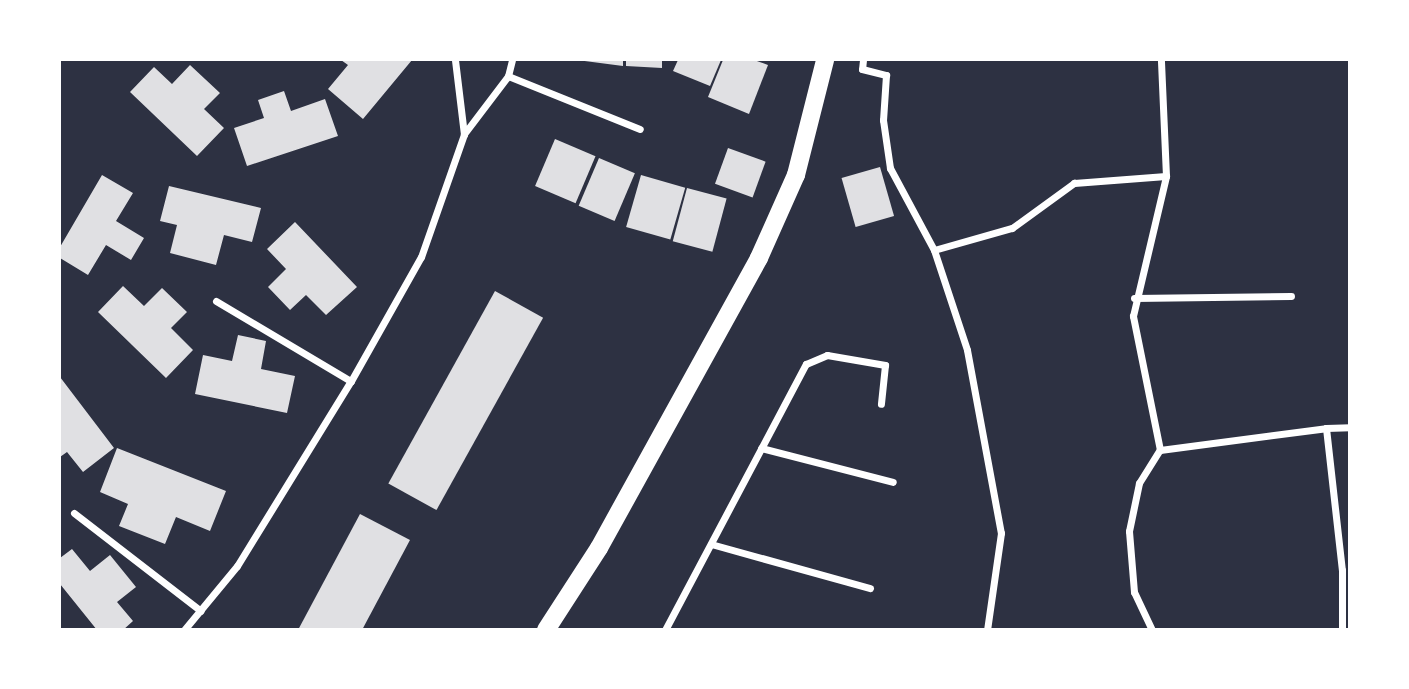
<!DOCTYPE html>
<html>
<head>
<meta charset="utf-8">
<style>
	body { margin:0 }
	#map { position:relative; width:1409px; height:689px; overflow:hidden; background:#2d3142; font-family:Figtree,sans-serif }
	div>[style] { position:absolute }
	[style*='--x'] { left:calc(var(--x)*1px); top:calc(var(--y)*1px); width:calc(var(--w)*1px); rotate:calc(var(--a)*1deg) }
	.building>* { inset:0; background:#e0e0e3; transform-origin:0 0 }
	.minor>* { height:7px; margin:-3.5px; padding:0 3.5px; transform-origin:3.5px; border-radius:3.5px; background:#fff }
	.primary>* { height:18px; margin:-9px; padding:0 9px; transform-origin:9px; border-radius:9px; background:#fff }
	span { translate:-50% -50%; white-space:nowrap; text-align:center; line-height:1.15; -webkit-text-stroke:7px #fff; paint-order:stroke }
	.frame { position:absolute; inset:0; border:61px solid #fff; pointer-events:none }
</style>
</head>
<body>
<div id="map">
	<div class="building">
		<i style="clip-path:polygon(341px 60px,412px 60px,363px 119px,328px 89px,348px 65px)"></i>
		<i style="clip-path:polygon(577px 60px,623px 60px,623px 66px)"></i>
		<i style="clip-path:polygon(626px 60px,662px 60px,662px 68px,626px 66px)"></i>
		<i style="clip-path:polygon(678px 60px,721px 60px,710px 86px,673px 71px)"></i>
		<i style="clip-path:polygon(723px 60px,754px 60px,768px 65px,749px 114px,708px 97px)"></i>
		<i style="clip-path:polygon(190px 65px,220px 93px,204px 109px,224px 128px,197px 156px,130px 92px,154px 67px,172px 84px)"></i>
		<i style="clip-path:polygon(284px 91px,291px 111px,325px 99px,338px 136px,247px 166px,234px 128px,264px 118px,258px 100px)"></i>
		<i style="left:555px;top:139px;width:44px;height:51px;rotate:23deg"></i>
		<i style="left:728px;top:148px;width:40px;height:38px;rotate:20deg"></i>
		<i style="left:599px;top:158px;width:39px;height:52px;rotate:23deg"></i>
		<i style="left:880px;top:167px;width:51px;height:40px;rotate:74deg"></i>
		<i style="clip-path:polygon(102px 175px,133px 193px,116px 221px,144px 238px,131px 260px,106px 245px,88px 275px,60px 258px,60px 247px)"></i>
		<i style="left:641px;top:175px;width:46px;height:54px;rotate:16deg"></i>
		<i style="clip-path:polygon(169px 186px,261px 208px,252px 242px,224px 235px,216px 265px,170px 253px,177px 225px,160px 221px)"></i>
		<i style="left:687px;top:188px;width:41px;height:55px;rotate:15deg"></i>
		<i style="clip-path:polygon(295px 222px,357px 287px,326px 315px,306px 295px,290px 310px,268px 287px,286px 269px,267px 249px)"></i>
		<i style="clip-path:polygon(123px 286px,144px 306px,162px 288px,187px 312px,171px 328px,193px 350px,166px 378px,98px 312px)"></i>
		<i style="left:495px;top:291px;width:55px;height:220px;rotate:29deg"></i>
		<i style="clip-path:polygon(238px 335px,266px 341px,261px 369px,295px 376px,287px 413px,195px 394px,203px 355px,232px 361px)"></i>
		<i style="clip-path:polygon(60px 377px,114px 448px,83px 472px,67px 452px,60px 457px)"></i>
		<i style="clip-path:polygon(117px 448px,226px 491px,210px 531px,176px 517px,165px 544px,119px 526px,128px 504px,100px 492px)"></i>
		<i style="clip-path:polygon(360px 514px,410px 540px,362px 630px,298px 630px)"></i>
		<i style="clip-path:polygon(72px 549px,90px 571px,110px 555px,136px 587px,117px 602px,133px 621px,123px 630px,97px 630px,60px 584px,60px 558px)"></i>
	</div>
	<div class="minor">
		<i style="--x:455;--y:60;--w:75;--a:83.1"></i>
		<i style="--x:863;--y:60;--w:9;--a:96"></i>
		<i style="--x:862;--y:69;--w:25;--a:14"></i>
		<i style="--x:886;--y:75;--w:45;--a:93.8"></i>
		<i style="--x:883;--y:120;--w:49;--a:81.7"></i>
		<i style="--x:890;--y:168;--w:93;--a:61.8"></i>
		<i style="--x:934;--y:250;--w:105;--a:71.7"></i>
		<i style="--x:967;--y:350;--w:186;--a:79.5"></i>
		<i style="--x:1001;--y:533;--w:98;--a:98.2"></i>
		<i style="--x:508;--y:76;--w:142;--a:21.9"></i>
		<i style="--x:934;--y:250;--w:81;--a:-15.8"></i>
		<i style="--x:1012;--y:228;--w:77;--a:-36"></i>
		<i style="--x:1074;--y:183;--w:92;--a:-4.4"></i>
		<i style="--x:1134;--y:298;--w:157;--a:-0.7"></i>
		<i style="--x:216;--y:301;--w:157;--a:30.7"></i>
		<i style="--x:1326;--y:428;--w:24;--a:-2"></i>
		<i style="--x:761;--y:448;--w:136;--a:14.4"></i>
		<i style="--x:1160;--y:450;--w:167;--a:-7.5"></i>
		<i style="--x:1326;--y:428;--w:143;--a:83.6"></i>
		<i style="--x:1342;--y:570;--w:60;--a:90"></i>
		<i style="--x:74;--y:513;--w:160;--a:37.7"></i>
		<i style="--x:711;--y:544;--w:165;--a:15.5"></i>
		<i style="--x:184;--y:630;--w:83;--a:-50.4"></i>
		<i style="--x:237;--y:566;--w:217;--a:-58.4"></i>
		<i style="--x:351;--y:381;--w:142;--a:-60.6"></i>
		<i style="--x:421;--y:257;--w:130;--a:-70.7"></i>
		<i style="--x:464;--y:134;--w:73;--a:-52.8"></i>
		<i style="--x:508;--y:76;--w:16;--a:-76"></i>
		<i style="--x:665;--y:630;--w:301;--a:-62.1"></i>
		<i style="--x:806;--y:364;--w:23;--a:-23"></i>
		<i style="--x:827;--y:355;--w:59;--a:9.8"></i>
		<i style="--x:885;--y:365;--w:39;--a:96"></i>
		<i style="--x:1152;--y:630;--w:42;--a:-115.3"></i>
		<i style="--x:1134;--y:592;--w:61;--a:-94.7"></i>
		<i style="--x:1129;--y:531;--w:49;--a:-78.2"></i>
		<i style="--x:1139;--y:483;--w:39;--a:-58"></i>
		<i style="--x:1160;--y:450;--w:137;--a:-101.4"></i>
		<i style="--x:1133;--y:316;--w:144;--a:-76.7"></i>
		<i style="--x:1166;--y:176;--w:116;--a:-92.5"></i>
	</div>
	<div class="primary">
		<i style="--x:546;--y:630;--w:98;--a:-57.1"></i>
		<i style="--x:599;--y:548;--w:331;--a:-61.1"></i>
		<i style="--x:759;--y:258;--w:91;--a:-66"></i>
		<i style="--x:796;--y:175;--w:119;--a:-75.8"></i>
	</div>
	<div class="frame"></div>
</div>
</body>
</html>
